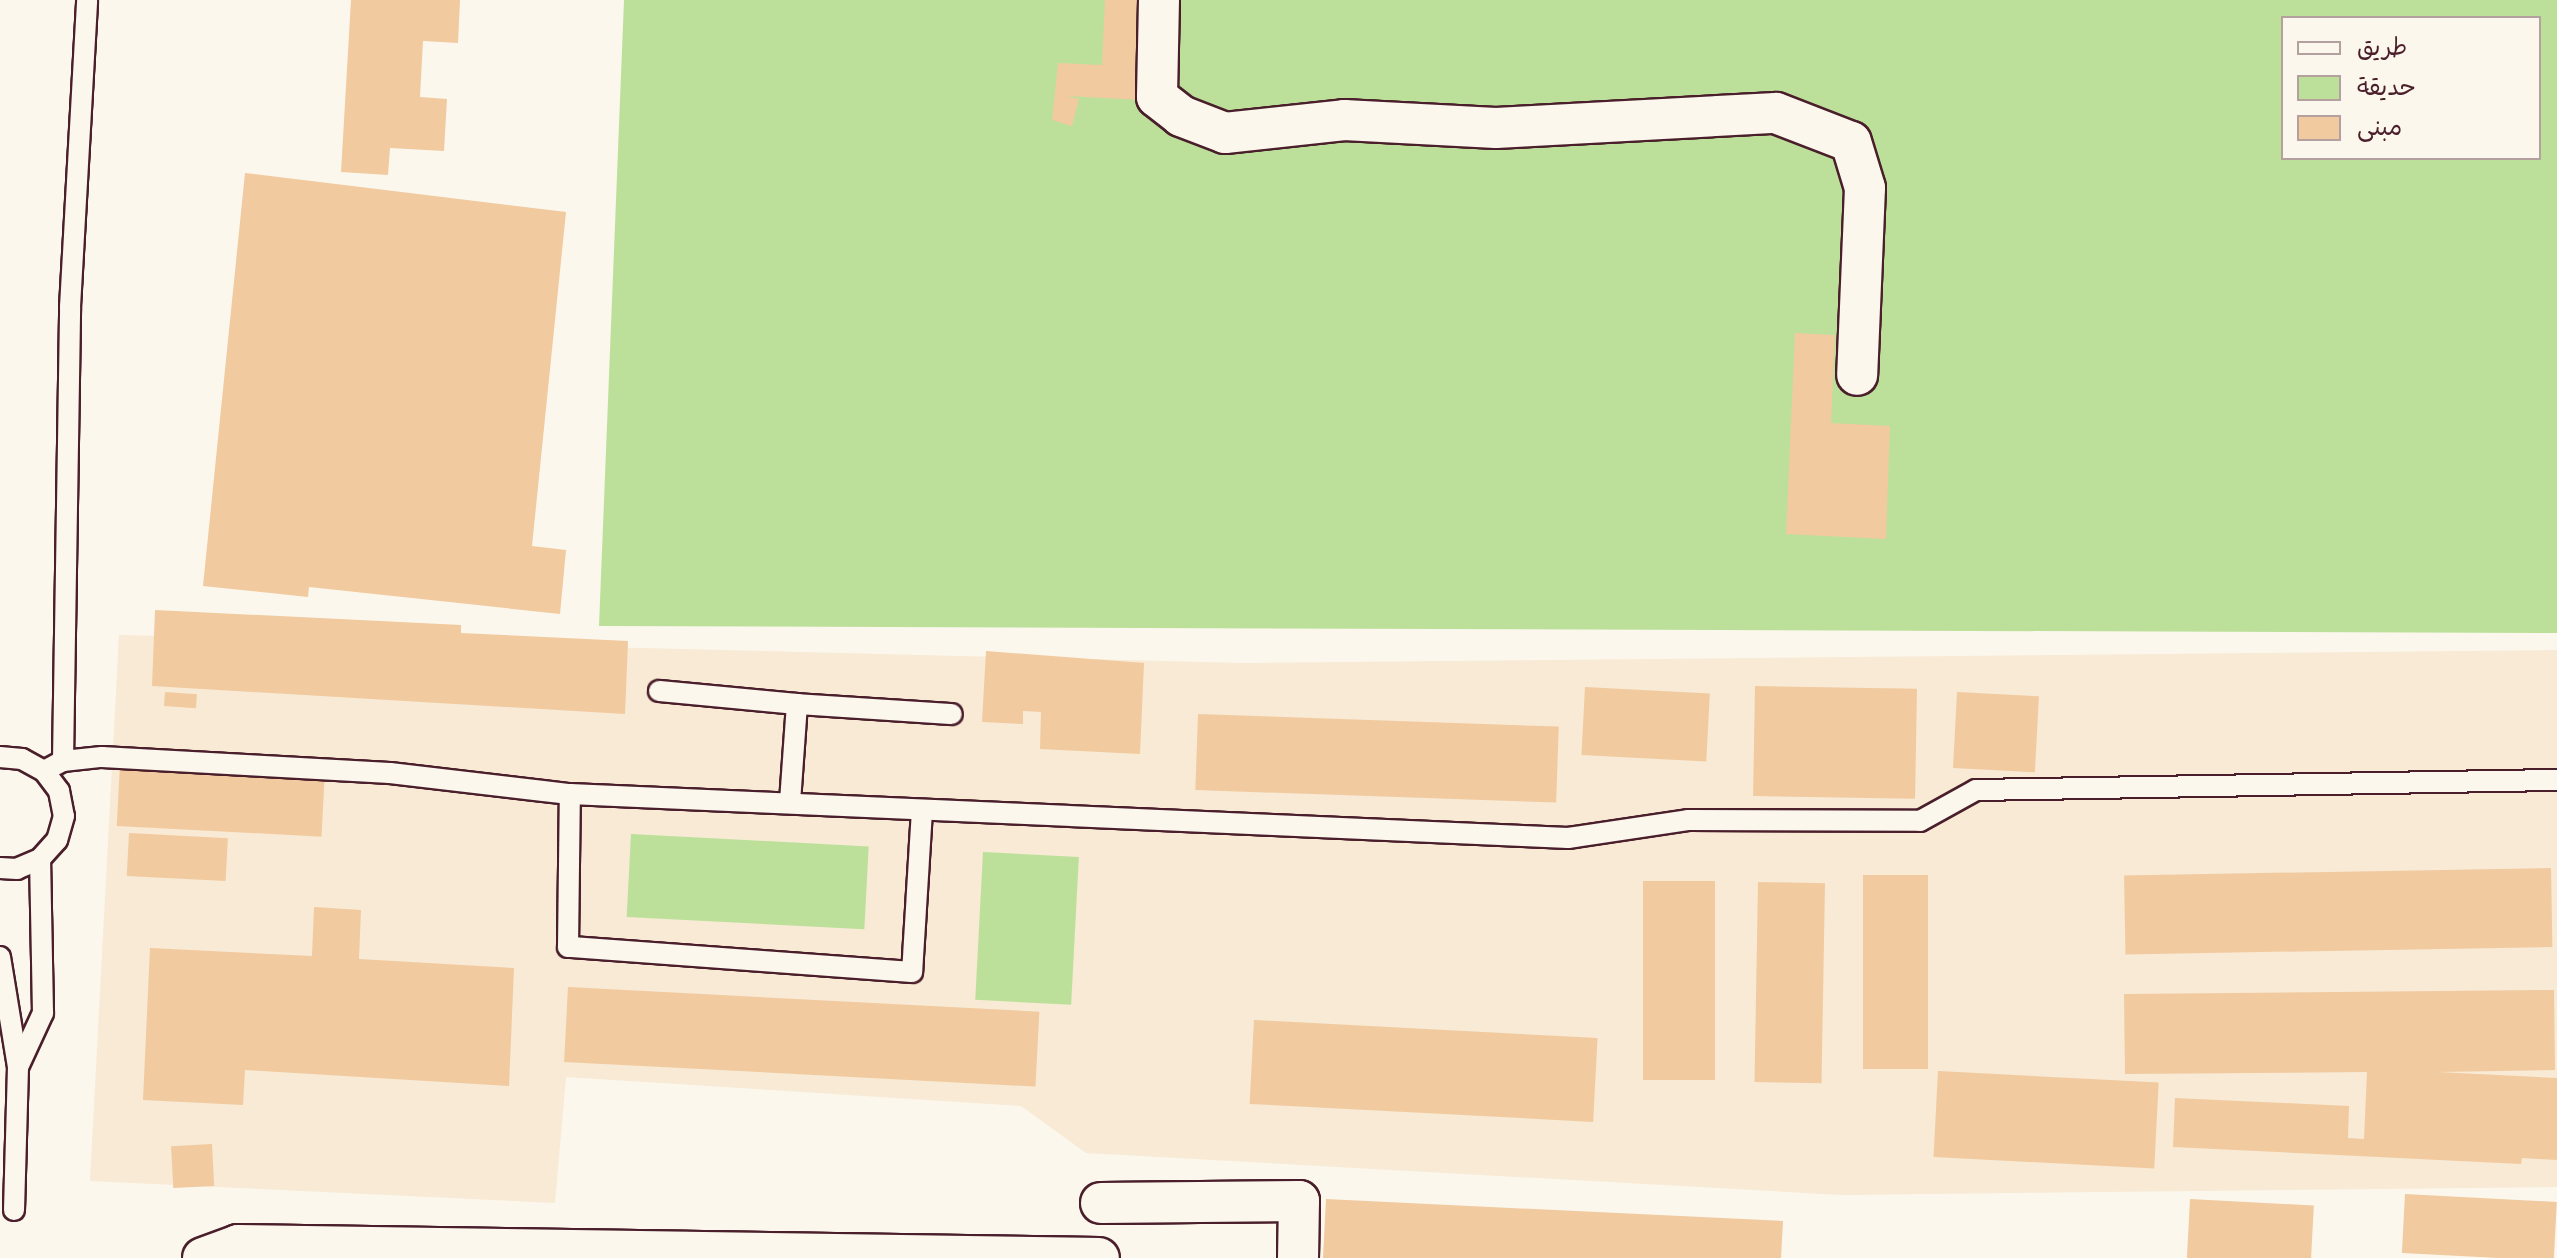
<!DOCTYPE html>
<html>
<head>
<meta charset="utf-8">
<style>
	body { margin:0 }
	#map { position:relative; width:2557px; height:1258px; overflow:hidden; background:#fbf7ec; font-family:Delius,"Playpen Sans Arabic",sans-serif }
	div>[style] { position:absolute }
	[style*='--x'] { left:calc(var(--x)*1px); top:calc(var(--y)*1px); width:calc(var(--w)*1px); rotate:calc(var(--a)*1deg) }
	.built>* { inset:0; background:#f8ead5 }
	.green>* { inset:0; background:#bce09a; transform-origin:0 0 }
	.building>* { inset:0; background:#f1caa0; transform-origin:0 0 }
	.roads { filter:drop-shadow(2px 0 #4a1f2b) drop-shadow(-2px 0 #4a1f2b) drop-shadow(0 2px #4a1f2b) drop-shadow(0 -2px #4a1f2b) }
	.lane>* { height:20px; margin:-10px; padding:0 10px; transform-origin:10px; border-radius:10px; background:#fbf7ec }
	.street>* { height:40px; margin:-20px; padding:0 20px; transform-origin:20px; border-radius:20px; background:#fbf7ec }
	span { translate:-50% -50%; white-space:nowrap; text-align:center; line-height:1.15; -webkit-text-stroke:6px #fbf7ec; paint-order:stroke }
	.legend { position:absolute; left:2281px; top:16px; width:260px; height:144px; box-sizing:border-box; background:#fbf7ec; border:2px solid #b4a19f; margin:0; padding:10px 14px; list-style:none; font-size:24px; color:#4a1f2b }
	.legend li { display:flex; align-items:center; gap:16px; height:40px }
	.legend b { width:40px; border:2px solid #b4a19f }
</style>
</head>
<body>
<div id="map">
	<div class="built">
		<i style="clip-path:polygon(119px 635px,1242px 663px,2557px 650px,2557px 1187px,1842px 1195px,1086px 1153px,1021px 1106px,566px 1077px,555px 1203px,90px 1181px)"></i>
	</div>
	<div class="green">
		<i style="clip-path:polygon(evenodd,624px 0,2557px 0,2557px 633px,599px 626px,624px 0,2283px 18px,2539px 18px,2539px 158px,2283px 158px,2283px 18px)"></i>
		<i style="left:631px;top:834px;width:238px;height:83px;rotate:3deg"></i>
		<i style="left:983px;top:852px;width:96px;height:148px;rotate:3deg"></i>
	</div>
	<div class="building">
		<i style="clip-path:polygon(351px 0,460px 0,458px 43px,423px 41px,420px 97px,447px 99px,444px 151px,390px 148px,388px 175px,341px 172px)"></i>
		<i style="clip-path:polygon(1105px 0,1146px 0,1141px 100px,1067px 96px,1079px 99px,1072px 126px,1052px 120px,1058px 63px,1102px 65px)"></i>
		<i style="clip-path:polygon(245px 173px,566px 212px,532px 546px,566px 550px,560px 614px,309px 587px,308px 597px,203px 586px)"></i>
		<i style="clip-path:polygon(1795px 333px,1835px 335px,1831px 423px,1890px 426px,1886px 539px,1786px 534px)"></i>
		<i style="clip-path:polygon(155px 610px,461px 625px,461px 633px,628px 641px,625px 714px,152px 686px)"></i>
		<i style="clip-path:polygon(986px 651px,1144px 663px,1140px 754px,1040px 749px,1041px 712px,1023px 711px,1023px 724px,982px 722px)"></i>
		<i style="left:1755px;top:686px;width:162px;height:110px;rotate:1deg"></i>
		<i style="left:1585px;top:687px;width:125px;height:68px;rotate:3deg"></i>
		<i style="left:165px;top:692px;width:32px;height:14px;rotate:4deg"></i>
		<i style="left:1957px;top:692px;width:82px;height:76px;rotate:3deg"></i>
		<i style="left:1198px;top:714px;width:361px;height:76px;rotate:2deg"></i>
		<i style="left:120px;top:764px;width:205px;height:62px;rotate:3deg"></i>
		<i style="left:129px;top:833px;width:99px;height:43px;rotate:3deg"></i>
		<i style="left:2551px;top:868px;width:79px;height:427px;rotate:89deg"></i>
		<i style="left:1863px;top:875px;width:65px;height:194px"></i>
		<i style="left:1643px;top:881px;width:72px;height:199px"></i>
		<i style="left:1758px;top:882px;width:67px;height:200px;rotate:1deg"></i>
		<i style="clip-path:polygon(314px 907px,361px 910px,359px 959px,514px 968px,509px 1086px,245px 1070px,243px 1105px,143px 1100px,150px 948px,312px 956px)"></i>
		<i style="left:568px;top:987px;width:472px;height:75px;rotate:3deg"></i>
		<i style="clip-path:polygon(2554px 990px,2555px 1070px,2438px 1072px,2557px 1078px,2557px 1160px,2522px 1158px,2521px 1164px,2173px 1147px,2175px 1098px,2349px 1106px,2348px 1138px,2364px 1139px,2367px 1072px,2125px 1074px,2124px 994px)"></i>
		<i style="left:1254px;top:1020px;width:344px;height:84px;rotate:3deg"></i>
		<i style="left:1938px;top:1071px;width:221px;height:86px;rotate:3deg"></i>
		<i style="left:212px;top:1144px;width:42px;height:41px;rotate:87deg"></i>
		<i style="left:2405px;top:1194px;width:152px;height:59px;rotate:3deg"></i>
		<i style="clip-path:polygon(1326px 1199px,1783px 1221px,1781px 1258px,1323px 1258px)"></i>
		<i style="left:2190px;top:1199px;width:124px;height:59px;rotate:3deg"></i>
	</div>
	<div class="roads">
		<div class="lane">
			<i style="--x:659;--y:691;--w:139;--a:5.4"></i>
			<i style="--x:797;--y:704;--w:98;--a:94.1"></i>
			<i style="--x:797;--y:704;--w:155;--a:3.7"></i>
			<i style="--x:0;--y:757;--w:22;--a:5"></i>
			<i style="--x:22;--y:759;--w:25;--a:29"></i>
			<i style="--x:44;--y:771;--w:25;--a:53"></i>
			<i style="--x:59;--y:791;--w:25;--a:79"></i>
			<i style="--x:64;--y:816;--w:25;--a:106"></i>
			<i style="--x:57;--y:840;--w:25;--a:132"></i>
			<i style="--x:40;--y:859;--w:25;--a:157"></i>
			<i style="--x:17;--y:869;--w:17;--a:-177"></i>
			<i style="--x:63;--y:761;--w:454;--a:-89.1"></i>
			<i style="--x:70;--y:307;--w:307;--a:-86.8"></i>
			<i style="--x:44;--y:771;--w:21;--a:-28"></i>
			<i style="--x:63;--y:761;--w:39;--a:-6"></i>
			<i style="--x:102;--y:757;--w:288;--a:3.2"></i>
			<i style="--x:390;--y:773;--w:181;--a:6.7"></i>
			<i style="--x:922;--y:810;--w:162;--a:93.5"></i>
			<i style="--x:912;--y:972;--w:345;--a:-175.8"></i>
			<i style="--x:568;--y:947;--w:153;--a:-89.3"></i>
			<i style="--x:570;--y:794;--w:999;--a:2.52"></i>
			<i style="--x:1568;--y:838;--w:121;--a:-8.5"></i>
			<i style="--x:1688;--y:820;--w:232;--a:0.2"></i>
			<i style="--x:1920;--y:821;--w:64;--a:-29"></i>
			<i style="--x:1976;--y:790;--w:581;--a:-0.99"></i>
			<i style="--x:0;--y:957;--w:111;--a:80.7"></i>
			<i style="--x:18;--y:1067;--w:143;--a:91.6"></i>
			<i style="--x:18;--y:1067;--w:60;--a:-65.2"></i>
			<i style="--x:43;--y:1013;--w:154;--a:-91.1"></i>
		</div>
		<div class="street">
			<i style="--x:1159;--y:0;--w:97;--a:91.2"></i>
			<i style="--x:1157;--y:97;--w:31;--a:38"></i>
			<i style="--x:1181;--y:116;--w:47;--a:21.1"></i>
			<i style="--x:1225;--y:133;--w:120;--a:-6.2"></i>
			<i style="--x:1344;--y:120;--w:152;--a:3"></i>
			<i style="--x:1496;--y:128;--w:280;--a:-3.1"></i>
			<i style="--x:1776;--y:113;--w:80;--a:21.1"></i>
			<i style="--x:1851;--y:142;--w:48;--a:73.1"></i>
			<i style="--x:1865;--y:188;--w:187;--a:92.4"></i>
			<i style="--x:1101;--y:1203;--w:198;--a:-0.6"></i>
			<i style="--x:1299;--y:1201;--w:57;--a:91"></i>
			<i style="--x:203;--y:1258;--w:37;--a:-20"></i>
			<i style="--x:238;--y:1245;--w:861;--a:0.87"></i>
		</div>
	</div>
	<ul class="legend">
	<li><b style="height:10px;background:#fbf7ec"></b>طريق</li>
	<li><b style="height:22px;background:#bce09a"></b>حديقة</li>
	<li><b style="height:22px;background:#f1caa0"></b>مبنى</li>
	</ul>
</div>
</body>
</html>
